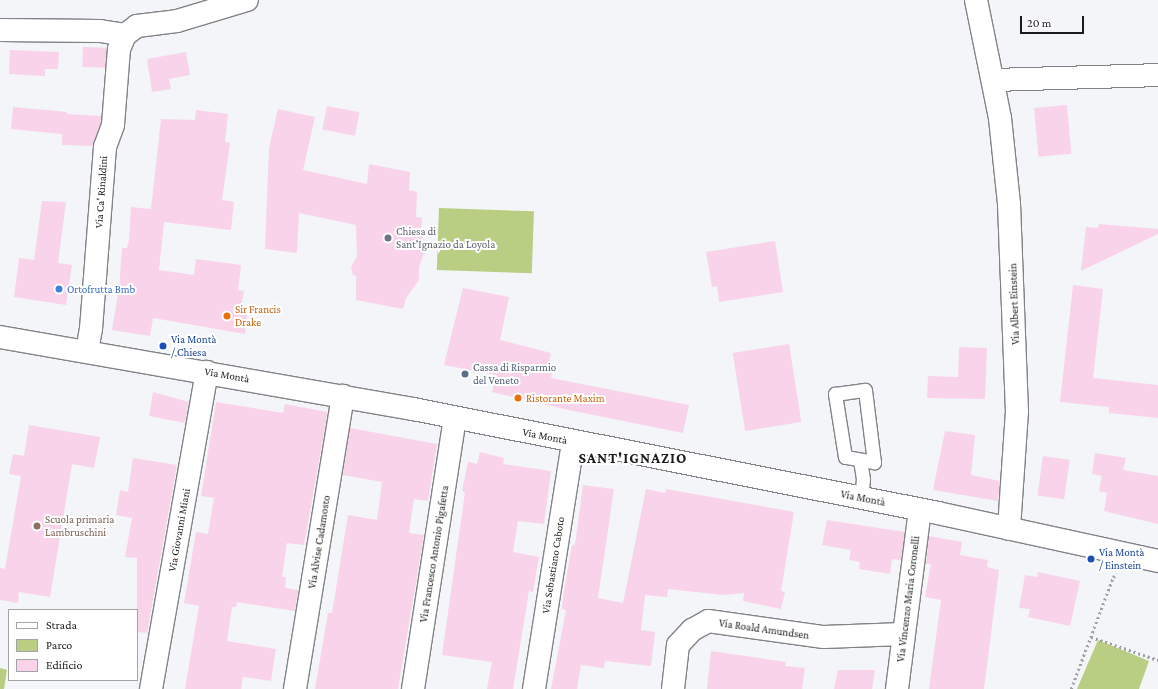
<!DOCTYPE html>
<html>
<head>
<meta charset="utf-8">
<style>
	body { margin:0 }
	#map { position:relative; width:1158px; height:689px; overflow:hidden; background:#f4f5f8; font-family:"Crimson Pro",serif }
	div>[style] { position:absolute }
	[style*='--x'] { left:calc(var(--x)*1px); top:calc(var(--y)*1px); width:calc(var(--w)*1px); rotate:calc(var(--a)*1deg) }
	.green>* { inset:0; background:#b9ce82; transform-origin:0 0 }
	.building>* { inset:0; background:#f8d3ea; transform-origin:0 0 }
	.path>* { height:2.5px; margin-top:-1.25px; transform-origin:0; background:repeating-linear-gradient(90deg,#a0a0a3 0 2px,transparent 0 5px) }
	.roads { filter:drop-shadow(1px 0 #828386) drop-shadow(-1px 0 #828386) drop-shadow(0 1px #828386) drop-shadow(0 -1px #828386) }
	.service>* { height:13px; margin:-6.5px; padding:0 6.5px; transform-origin:6.5px; border-radius:6.5px; background:#fff }
	.minor>* { height:22px; margin:-11px; padding:0 11px; transform-origin:11px; border-radius:11px; background:#fff }
	.secondary>* { height:22px; margin:-11px; padding:0 11px; transform-origin:11px; border-radius:11px; background:#fff }
	.dots>* { width:11px; height:11px; translate:-50% -50%; box-sizing:border-box; border:2px solid #fff; border-radius:50% }
	span { translate:-50% -50%; white-space:nowrap; text-align:center; line-height:1.15; -webkit-text-stroke:4px #fff; paint-order:stroke }
	.street-label { font-size:11px; color:#1b1b1c }
	.worship-label { font-size:11px; color:#5b616d }
	.left { translate:0 -50%; text-align:left }
	.shop-label { font-size:11px; color:#366cbe }
	.food-label { font-size:11px; color:#c56008 }
	.transit-label { font-size:11px; color:#164399 }
	.service-label { font-size:11px; color:#4e5e75 }
	.education-label { font-size:11px; color:#785e54 }
	.district-label { font-size:15px; color:#1b1b1c; font-weight:700; letter-spacing:1px }
	.legend { position:absolute; left:8px; top:609px; width:130px; height:72px; box-sizing:border-box; background:#fff; border:1px solid #a4a4a4; margin:0; padding:5px 7px; list-style:none; font-size:12px; color:#1b1b1c }
	.legend li { display:flex; align-items:center; gap:8px; height:20px }
	.legend b { width:20px; border:1px solid #a4a4a4 }
	.scale { position:absolute; left:1020px; top:16px; width:64px; height:18px; box-sizing:border-box; border:2px solid #1b1b1c; border-top:0; padding-left:5px; font-size:12px; line-height:14px; white-space:nowrap; color:#1b1b1c; -webkit-text-stroke:3px #fff; paint-order:stroke }
</style>
</head>
<body>
<div id="map">
	<div class="green">
		<i style="left:439px;top:208px;width:95px;height:62px;rotate:2deg"></i>
		<i style="clip-path:polygon(1098px 640px,1149px 661px,1139px 689px,1077px 689px)"></i>
		<i style="clip-path:polygon(0 668px,7px 670px,4px 689px,0 689px)"></i>
	</div>
	<div class="building">
		<i style="left:83px;top:47px;width:24px;height:20px;rotate:2deg"></i>
		<i style="clip-path:polygon(10px 50px,59px 52px,58px 69px,45px 69px,45px 76px,9px 74px)"></i>
		<i style="clip-path:polygon(186px 52px,190px 75px,169px 79px,171px 89px,152px 92px,147px 59px)"></i>
		<i style="left:1067px;top:105px;width:49px;height:33px;rotate:85deg"></i>
		<i style="left:327px;top:106px;width:33px;height:24px;rotate:11deg"></i>
		<i style="clip-path:polygon(13px 107px,67px 112px,67px 114px,101px 116px,101px 122px,93px 146px,62px 145px,62px 134px,11px 129px)"></i>
		<i style="clip-path:polygon(278px 109px,315px 117px,303px 170px,367px 184px,369px 164px,410px 172px,409px 190px,417px 192px,416px 217px,422px 218px,421px 231px,425px 250px,419px 267px,419px 280px,406px 298px,403px 309px,356px 300px,356px 276px,353px 275px,351px 267px,357px 256px,356px 225px,299px 213px,297px 253px,265px 249px,269px 148px)"></i>
		<i style="clip-path:polygon(196px 110px,228px 114px,225px 142px,230px 143px,222px 200px,234px 202px,231px 230px,164px 222px,159px 270px,194px 275px,196px 259px,241px 265px,238px 290px,244px 291px,241px 308px,248px 309px,245px 334px,153px 318px,150px 336px,112px 330px,119px 288px,122px 248px,127px 248px,129px 240px,131px 207px,151px 209px,161px 119px,195px 120px)"></i>
		<i style="clip-path:polygon(42px 201px,66px 202px,58px 263px,72px 265px,66px 305px,14px 297px,19px 258px,34px 260px)"></i>
		<i style="clip-path:polygon(1099px 224px,1158px 229px,1158px 234px,1081px 271px,1086px 227px,1098px 228px)"></i>
		<i style="clip-path:polygon(775px 241px,783px 292px,719px 302px,717px 286px,712px 287px,706px 252px)"></i>
		<i style="clip-path:polygon(1073px 285px,1103px 289px,1093px 378px,1158px 385px,1158px 418px,1109px 413px,1109px 407px,1060px 402px)"></i>
		<i style="clip-path:polygon(463px 288px,509px 297px,500px 340px,551px 353px,547px 372px,552px 373px,551px 378px,689px 405px,683px 433px,569px 410px,492px 392px,496px 375px,444px 365px)"></i>
		<i style="left:789px;top:344px;width:79px;height:57px;rotate:81deg"></i>
		<i style="clip-path:polygon(959px 347px,987px 348px,985px 399px,927px 398px,928px 376px,958px 377px)"></i>
		<i style="clip-path:polygon(153px 392px,189px 402px,185px 423px,149px 416px)"></i>
		<i style="clip-path:polygon(216px 402px,283px 413px,285px 404px,327px 412px,326px 422px,304px 545px,287px 543px,282px 577px,286px 577px,285px 588px,298px 590px,295px 611px,237px 602px,236px 607px,232px 607px,227px 641px,276px 649px,271px 681px,243px 677px,241px 689px,185px 689px,199px 606px,184px 603px,196px 532px,208px 534px,214px 498px,201px 496px)"></i>
		<i style="clip-path:polygon(29px 425px,100px 437px,94px 468px,72px 464px,50px 597px,19px 592px,18px 603px,0 600px,0 568px,5px 569px,21px 476px,9px 474px,13px 454px,24px 456px)"></i>
		<i style="clip-path:polygon(350px 428px,437px 444px,428px 501px,414px 499px,409px 533px,424px 535px,398px 689px,315px 689px,328px 613px,332px 613px,348px 515px,377px 520px,382px 482px,343px 475px)"></i>
		<i style="clip-path:polygon(945px 431px,975px 435px,971px 475px,1000px 481px,998px 501px,933px 490px)"></i>
		<i style="clip-path:polygon(480px 452px,504px 458px,503px 464px,551px 471px,544px 524px,518px 521px,513px 552px,539px 557px,533px 592px,529px 591px,513px 689px,487px 689px,492px 662px,442px 655px,465px 492px,462px 491px,468px 462px,477px 464px)"></i>
		<i style="clip-path:polygon(1095px 453px,1126px 458px,1123px 470px,1158px 476px,1158px 524px,1104px 511px,1107px 493px,1099px 491px,1102px 476px,1092px 474px)"></i>
		<i style="left:1043px;top:456px;width:27px;height:40px;rotate:8deg"></i>
		<i style="clip-path:polygon(133px 458px,177px 465px,147px 633px,137px 632px,137px 558px,125px 557px,132px 518px,116px 515px,120px 490px,128px 492px)"></i>
		<i style="clip-path:polygon(583px 485px,614px 489px,598px 598px,623px 603px,646px 489px,665px 493px,666px 489px,794px 512px,781px 591px,785px 592px,781px 609px,743px 601px,744px 593px,723px 595px,668px 589px,667px 597px,645px 595px,641px 630px,655px 632px,651px 666px,605px 661px,604px 668px,581px 665px,577px 689px,551px 689px,566px 610px,562px 609px,563px 597px,572px 545px,575px 545px)"></i>
		<i style="clip-path:polygon(827px 520px,905px 532px,901px 560px,892px 559px,890px 574px,859px 569px,860px 562px,849px 560px,851px 550px,822px 545px)"></i>
		<i style="clip-path:polygon(929px 536px,962px 542px,960px 555px,988px 560px,987px 567px,999px 570px,984px 689px,929px 689px,941px 600px,925px 597px,931px 564px,926px 564px)"></i>
		<i style="clip-path:polygon(1038px 572px,1080px 581px,1070px 626px,1028px 617px,1030px 609px,1019px 608px,1025px 575px,1037px 577px)"></i>
		<i style="clip-path:polygon(711px 651px,786px 662px,785px 666px,805px 668px,802px 689px,707px 689px)"></i>
		<i style="clip-path:polygon(838px 670px,875px 670px,872px 689px,834px 689px)"></i>
	</div>
	<div class="path">
		<i style="--x:1091;--y:637;--w:71;--a:18.9"></i>
		<i style="--x:1071;--y:689;--w:120;--a:-69.4"></i>
		<i style="--x:1113;--y:577;--w:5;--a:-37"></i>
	</div>
	<div class="roads">
		<div class="service">
			<i style="--x:865;--y:390;--w:73;--a:82.9"></i>
			<i style="--x:874;--y:462;--w:29;--a:-170"></i>
			<i style="--x:845;--y:457;--w:64;--a:-99"></i>
			<i style="--x:835;--y:394;--w:30;--a:-8"></i>
			<i style="--x:860;--y:460;--w:19;--a:81"></i>
			<i style="--x:863;--y:479;--w:19;--a:96"></i>
		</div>
		<div class="minor">
			<i style="--x:976;--y:0;--w:120;--a:78.5"></i>
			<i style="--x:1000;--y:118;--w:86;--a:84"></i>
			<i style="--x:1009;--y:204;--w:207;--a:87.8"></i>
			<i style="--x:1017;--y:411;--w:118;--a:93.9"></i>
			<i style="--x:0;--y:30;--w:100;--a:0.6"></i>
			<i style="--x:100;--y:31;--w:25;--a:9"></i>
			<i style="--x:993;--y:80;--w:165;--a:-1.7"></i>
			<i style="--x:87;--y:351;--w:22;--a:-80"></i>
			<i style="--x:91;--y:329;--w:183;--a:-85.6"></i>
			<i style="--x:105;--y:147;--w:23;--a:-70"></i>
			<i style="--x:113;--y:125;--w:76;--a:-85.5"></i>
			<i style="--x:119;--y:49;--w:15;--a:-67"></i>
			<i style="--x:125;--y:35;--w:15;--a:-37"></i>
			<i style="--x:137;--y:26;--w:40;--a:-7.1"></i>
			<i style="--x:177;--y:21;--w:73;--a:-16.7"></i>
			<i style="--x:151;--y:689;--w:322;--a:-80"></i>
			<i style="--x:295;--y:689;--w:297;--a:-80.7"></i>
			<i style="--x:413;--y:689;--w:274;--a:-81.2"></i>
			<i style="--x:534;--y:689;--w:250;--a:-81"></i>
			<i style="--x:673;--y:689;--w:44;--a:-83.5"></i>
			<i style="--x:678;--y:645;--w:21;--a:-47"></i>
			<i style="--x:692;--y:630;--w:18;--a:-29"></i>
			<i style="--x:708;--y:621;--w:117;--a:7.9"></i>
			<i style="--x:824;--y:637;--w:79;--a:-2.2"></i>
			<i style="--x:897;--y:689;--w:180;--a:-82.7"></i>
		</div>
		<div class="secondary">
			<i style="--x:0;--y:337;--w:419;--a:9.9"></i>
			<i style="--x:413;--y:409;--w:535;--a:11.2"></i>
			<i style="--x:938;--y:513;--w:225;--a:12.3"></i>
		</div>
	</div>
	<div class="dots">
		<i style="left:388px;top:238px;background:#6b7280"></i>
		<i style="left:59px;top:289px;background:#3f7fe0"></i>
		<i style="left:227px;top:316px;background:#e8710a"></i>
		<i style="left:163px;top:346px;background:#1a4fb4"></i>
		<i style="left:465px;top:374px;background:#5c6f8a"></i>
		<i style="left:518px;top:398px;background:#e8710a"></i>
		<i style="left:37px;top:526px;background:#8d6e63"></i>
		<i style="left:1091px;top:559px;background:#1a4fb4"></i>
	</div>
	<div class="street-label">
		<span style="left:101px;top:192px;rotate:-86deg">Via Ca' Rinaldini</span>
		<span style="left:1014px;top:304px;rotate:-92deg">Via Albert Einstein</span>
		<span style="left:227px;top:375px;rotate:10deg">Via Montà</span>
		<span style="left:545px;top:436px;rotate:11deg">Via Montà</span>
		<span style="left:863px;top:498px;rotate:11deg">Via Montà</span>
		<span style="left:179px;top:530px;rotate:-80deg">Via Giovanni Miani</span>
		<span style="left:319px;top:542px;rotate:-81deg">Via Alvise Cadamosto</span>
		<span style="left:434px;top:554px;rotate:-81deg">Via Francesco Antonio Pigafetta</span>
		<span style="left:553px;top:565px;rotate:-81deg">Via Sebastiano Caboto</span>
		<span style="left:908px;top:599px;rotate:-83deg">Via Vincenzo Maria Coronelli</span>
		<span style="left:764px;top:629px;rotate:8deg">Via Roald Amundsen</span>
	</div>
	<div class="worship-label">
		<span class="left" style="left:396px;top:238px">Chiesa di<br>Sant'Ignazio da Loyola</span>
	</div>
	<div class="shop-label">
		<span class="left" style="left:67px;top:289px">Ortofrutta Bmb</span>
	</div>
	<div class="food-label">
		<span class="left" style="left:235px;top:316px">Sir Francis<br>Drake</span>
		<span class="left" style="left:526px;top:398px">Ristorante Maxim</span>
	</div>
	<div class="transit-label">
		<span class="left" style="left:171px;top:346px">Via Montà<br>/ Chiesa</span>
		<span class="left" style="left:1099px;top:559px">Via Montà<br>/ Einstein</span>
	</div>
	<div class="service-label">
		<span class="left" style="left:473px;top:374px">Cassa di Risparmio<br>del Veneto</span>
	</div>
	<div class="education-label">
		<span class="left" style="left:45px;top:526px">Scuola primaria<br>Lambruschini</span>
	</div>
	<div class="district-label">
		<span style="left:633px;top:459px">SANT'IGNAZIO</span>
	</div>
	<ul class="legend">
	<li><b style="height:5px;background:#fff"></b>Strada</li>
	<li><b style="height:11px;background:#b9ce82"></b>Parco</li>
	<li><b style="height:11px;background:#f8d3ea"></b>Edificio</li>
	</ul>
	<div class="scale">20 m</div>
</div>
</body>
</html>
